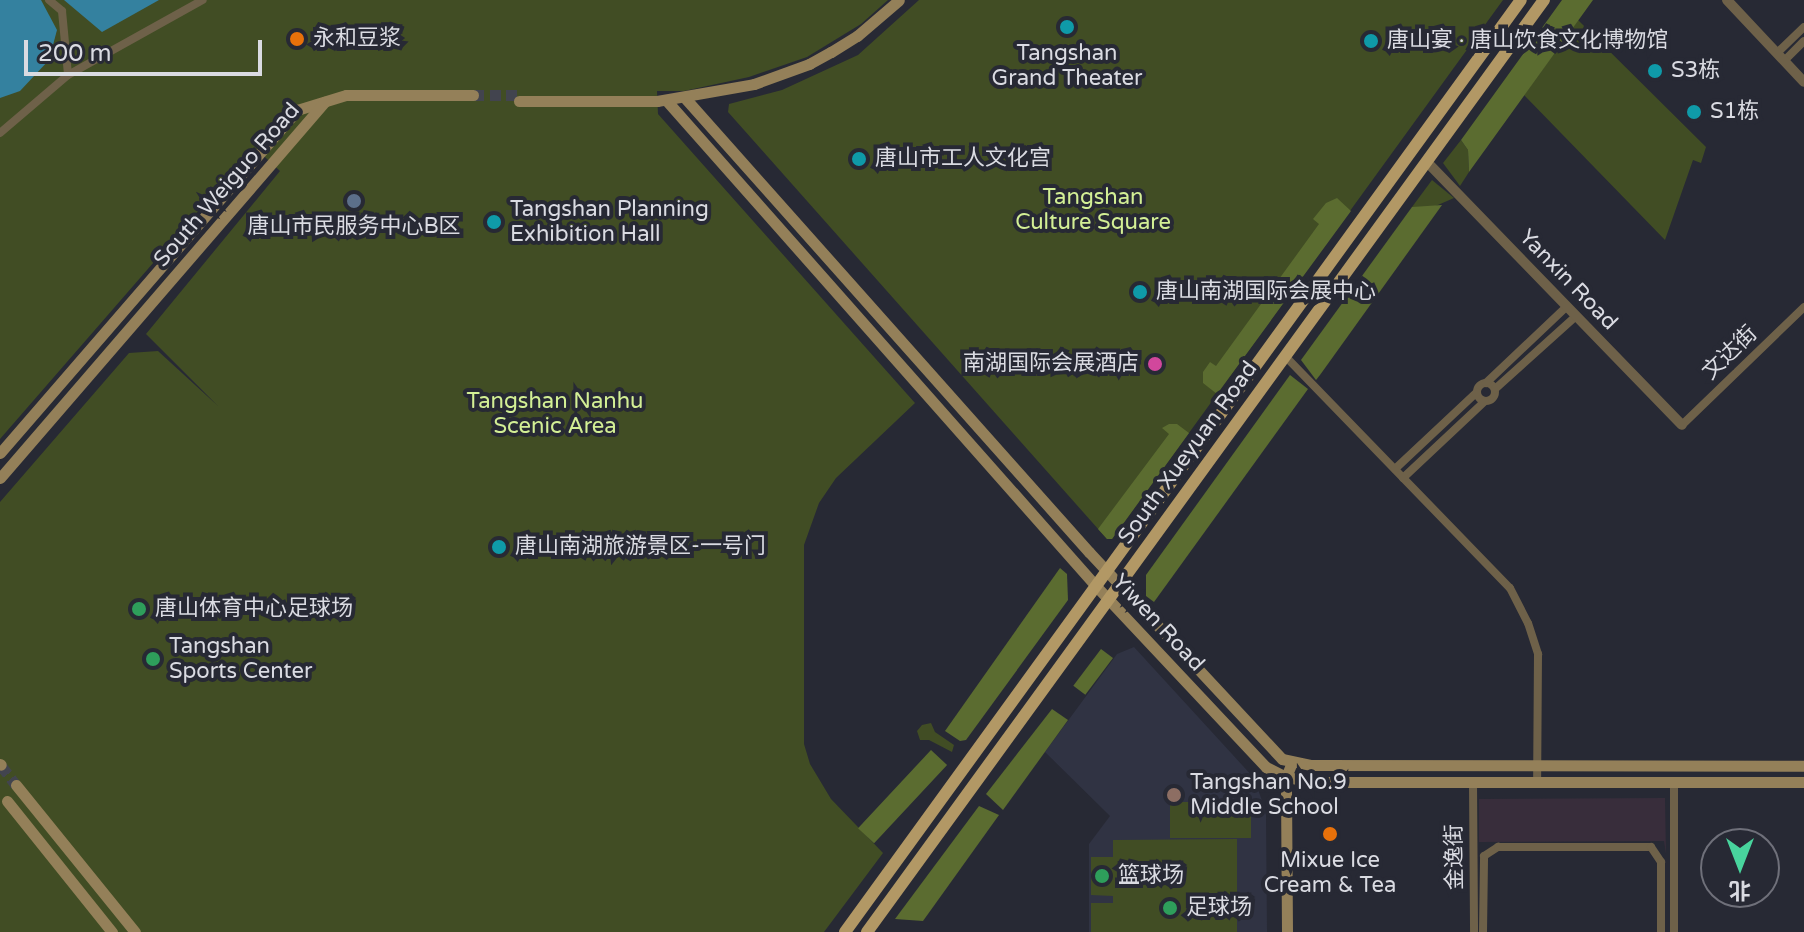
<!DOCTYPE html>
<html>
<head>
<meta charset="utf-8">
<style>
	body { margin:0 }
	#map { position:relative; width:1804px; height:932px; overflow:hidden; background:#272934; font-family:"Varela Round","Noto Sans SC",sans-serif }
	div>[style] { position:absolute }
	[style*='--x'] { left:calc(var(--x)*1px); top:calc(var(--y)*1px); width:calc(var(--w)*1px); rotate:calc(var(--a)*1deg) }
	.commercial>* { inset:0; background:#382d3b }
	.built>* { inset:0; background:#303343 }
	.green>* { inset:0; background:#414d24; transform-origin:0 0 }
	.forest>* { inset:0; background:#5b6c30; transform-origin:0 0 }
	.water>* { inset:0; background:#34819f }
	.secondary-tunnel>* { height:11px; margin-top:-5.5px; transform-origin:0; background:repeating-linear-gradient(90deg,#42444e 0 11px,transparent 0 16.5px) }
	.minor>* { height:8px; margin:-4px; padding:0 4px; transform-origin:4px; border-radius:4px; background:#6e6149 }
	.minor>.ring { margin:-4px; padding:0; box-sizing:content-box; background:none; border:8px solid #6e6149; border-radius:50% }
	.tertiary>* { height:10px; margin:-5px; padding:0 5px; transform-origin:5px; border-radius:5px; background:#6e6149 }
	.secondary>* { height:11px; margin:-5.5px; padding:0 5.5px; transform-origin:5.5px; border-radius:5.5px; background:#948059 }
	.primary>* { height:12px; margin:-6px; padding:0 6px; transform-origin:6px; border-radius:6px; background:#b29865 }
	.dots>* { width:22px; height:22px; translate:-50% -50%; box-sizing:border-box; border:4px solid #272934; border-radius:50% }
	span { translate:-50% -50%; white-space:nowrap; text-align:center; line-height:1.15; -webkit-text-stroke:8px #272934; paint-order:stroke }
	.poi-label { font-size:22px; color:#dadbe2 }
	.left { translate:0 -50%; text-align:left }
	.right { translate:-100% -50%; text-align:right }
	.street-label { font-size:22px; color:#dadbe2 }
	.park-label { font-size:22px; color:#d3ef95 }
	.north { position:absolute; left:1700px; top:828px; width:80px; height:80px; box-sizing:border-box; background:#272934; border:2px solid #6f707a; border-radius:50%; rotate:180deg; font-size:22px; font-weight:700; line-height:32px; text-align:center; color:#dadbe2 }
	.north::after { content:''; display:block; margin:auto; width:28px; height:36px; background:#48d49d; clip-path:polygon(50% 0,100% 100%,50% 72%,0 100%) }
	.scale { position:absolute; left:24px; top:40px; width:238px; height:36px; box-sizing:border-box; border:4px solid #dadbe2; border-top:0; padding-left:10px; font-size:24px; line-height:28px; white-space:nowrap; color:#dadbe2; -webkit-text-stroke:6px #272934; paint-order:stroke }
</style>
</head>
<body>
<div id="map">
	<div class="commercial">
		<i style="clip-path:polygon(1665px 798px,1666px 854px,1664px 841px,1479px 842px,1479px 799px)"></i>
	</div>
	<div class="built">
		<i style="clip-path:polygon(1134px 647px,1254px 778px,1266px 812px,1267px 932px,1089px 932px,1089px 844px,1110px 816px,1045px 752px,1117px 654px)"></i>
	</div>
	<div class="green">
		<i style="clip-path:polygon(0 0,888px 0,861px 24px,807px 57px,749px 77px,684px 91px,657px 91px,658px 114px,915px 403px,836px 478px,819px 503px,804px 545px,804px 744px,810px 764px,831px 799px,883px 853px,824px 932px,0 932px,0 502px,129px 353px,158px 351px,218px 406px,146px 334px,280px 171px,254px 147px,0 439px)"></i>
		<i style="clip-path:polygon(919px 0,1503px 0,1112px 539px,1107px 539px,728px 112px,729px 104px,782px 90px,858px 55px)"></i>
		<i style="clip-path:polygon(1578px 20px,1706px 147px,1701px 163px,1693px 160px,1665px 240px,1524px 95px)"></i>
		<i style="clip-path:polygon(1461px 140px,1468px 150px,1469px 172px,1460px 186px,1443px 163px)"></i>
		<i style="clip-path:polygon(1432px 180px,1454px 198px,1431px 208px,1412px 207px)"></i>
		<i style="clip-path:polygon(931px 723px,935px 732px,954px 745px,952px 752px,929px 740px,920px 740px,917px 731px,922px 725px)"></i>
		<i style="left:1170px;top:802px;width:81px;height:36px"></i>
		<i style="clip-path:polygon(1237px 839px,1237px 932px,1091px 932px,1091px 903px,1113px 903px,1113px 896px,1091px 895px,1091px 857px,1113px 857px,1113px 840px)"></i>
	</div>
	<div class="forest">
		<i style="clip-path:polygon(1562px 0,1593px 0,1469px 172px,1468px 150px,1461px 140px)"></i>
		<i style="clip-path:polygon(1337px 198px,1351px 211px,1217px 394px,1203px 383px,1203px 372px,1210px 362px,1216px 366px,1319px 224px,1313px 219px,1326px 203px)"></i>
		<i style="clip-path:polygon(1442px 205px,1320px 375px,1316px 380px,1301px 360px,1412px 207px)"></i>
		<i style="clip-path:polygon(1290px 375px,1308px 389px,1154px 602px,1146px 596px,1146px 575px)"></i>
		<i style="clip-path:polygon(1169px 424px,1177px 424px,1189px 433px,1112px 539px,1107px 539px,1098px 529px,1169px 434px,1162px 428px)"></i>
		<i style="clip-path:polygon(1060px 568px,1067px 574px,1068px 600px,966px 740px,960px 741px,945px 731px)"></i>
		<i style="left:1101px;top:649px;width:15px;height:46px;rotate:37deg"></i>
		<i style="clip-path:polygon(1052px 709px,1068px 720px,1003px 810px,986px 794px)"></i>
		<i style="left:931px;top:750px;width:22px;height:107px;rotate:43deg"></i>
		<i style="clip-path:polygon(979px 806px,999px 815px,923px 921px,895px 919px)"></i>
	</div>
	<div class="water">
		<i style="clip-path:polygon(0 0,41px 0,57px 30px,49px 60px,20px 91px,0 98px)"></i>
		<i style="clip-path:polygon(64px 0,159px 0,102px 32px)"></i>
	</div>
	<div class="secondary-tunnel">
		<i style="--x:473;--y:95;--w:46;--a:0"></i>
		<i style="--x:1;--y:765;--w:25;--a:53"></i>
	</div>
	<div class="minor">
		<i style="--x:49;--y:0;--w:17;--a:40"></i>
		<i style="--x:62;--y:11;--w:64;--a:84.6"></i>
		<i style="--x:1777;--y:53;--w:37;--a:-44"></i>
		<i style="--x:1784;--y:61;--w:28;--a:-45"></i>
		<i style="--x:0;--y:133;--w:89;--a:-40.5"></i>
		<i style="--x:68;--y:75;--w:154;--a:-29.1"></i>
		<i style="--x:1285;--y:356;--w:323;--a:45.9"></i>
		<i style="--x:1510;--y:588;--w:39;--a:63"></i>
		<i style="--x:1528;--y:623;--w:33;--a:72"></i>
		<i style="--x:1538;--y:654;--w:128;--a:90.4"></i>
		<i class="ring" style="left:1477px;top:383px;width:10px;height:10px"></i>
		<i style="--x:1486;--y:383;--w:110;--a:-43.5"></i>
		<i style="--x:1495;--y:389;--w:108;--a:-42"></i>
		<i style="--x:1682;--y:425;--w:170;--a:-44"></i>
		<i style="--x:1395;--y:469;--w:112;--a:-43.2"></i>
		<i style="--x:1403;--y:478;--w:112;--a:-43.2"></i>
		<i style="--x:1473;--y:782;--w:150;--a:89.6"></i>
		<i style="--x:1674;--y:782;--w:150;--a:90"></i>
		<i style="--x:1483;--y:932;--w:76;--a:-89.2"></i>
		<i style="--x:1484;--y:856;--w:17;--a:-33"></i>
		<i style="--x:1498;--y:847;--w:153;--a:0"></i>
		<i style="--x:1651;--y:847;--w:18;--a:56"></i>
		<i style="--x:1661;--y:862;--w:70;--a:90"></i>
	</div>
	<div class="tertiary">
		<i style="--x:1727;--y:0;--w:112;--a:46.8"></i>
		<i style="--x:1427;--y:162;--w:366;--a:45.9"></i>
	</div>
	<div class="secondary">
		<i style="--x:685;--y:98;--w:608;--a:48.34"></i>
		<i style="--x:1089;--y:552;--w:283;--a:47"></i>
		<i style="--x:1282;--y:759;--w:30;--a:12"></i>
		<i style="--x:1311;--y:765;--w:493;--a:0.1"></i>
		<i style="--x:666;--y:100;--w:648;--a:48.51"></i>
		<i style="--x:1095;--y:585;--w:250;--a:46.8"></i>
		<i style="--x:1266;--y:767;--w:22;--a:27"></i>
		<i style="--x:1286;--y:777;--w:27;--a:10"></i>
		<i style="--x:1313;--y:782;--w:491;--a:0"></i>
		<i style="--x:519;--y:101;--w:138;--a:0"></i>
		<i style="--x:657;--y:101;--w:98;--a:-9.9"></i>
		<i style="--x:754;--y:84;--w:59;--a:-20"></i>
		<i style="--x:809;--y:64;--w:25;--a:-29"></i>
		<i style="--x:831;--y:52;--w:31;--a:-32"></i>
		<i style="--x:857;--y:36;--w:55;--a:-40.6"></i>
		<i style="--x:0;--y:453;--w:454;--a:-49.1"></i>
		<i style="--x:297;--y:110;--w:51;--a:-17"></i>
		<i style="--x:346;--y:95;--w:127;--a:0"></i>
		<i style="--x:0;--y:478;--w:497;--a:-49.2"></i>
		<i style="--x:0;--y:764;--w:1;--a:45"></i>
		<i style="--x:16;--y:785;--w:189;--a:51"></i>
		<i style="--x:7;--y:801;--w:168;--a:51.3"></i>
		<i style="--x:1287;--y:932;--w:155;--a:-90.4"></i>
		<i style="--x:1286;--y:777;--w:16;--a:-68"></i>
	</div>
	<div class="primary">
		<i style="--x:845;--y:932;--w:1151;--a:-54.05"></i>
		<i style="--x:867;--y:932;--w:1152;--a:-54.01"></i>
	</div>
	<div class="dots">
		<i style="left:1067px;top:27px;background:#0f9aa8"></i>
		<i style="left:297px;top:39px;background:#e8710a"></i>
		<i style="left:1371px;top:41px;background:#0f9aa8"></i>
		<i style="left:1655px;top:71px;background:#0f9aa8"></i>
		<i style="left:1694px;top:112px;background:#0f9aa8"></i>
		<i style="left:859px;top:159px;background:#0f9aa8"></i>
		<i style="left:354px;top:201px;background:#5c6f8a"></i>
		<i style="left:494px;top:222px;background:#0f9aa8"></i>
		<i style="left:1140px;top:292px;background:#0f9aa8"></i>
		<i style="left:1155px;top:364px;background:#d1479c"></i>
		<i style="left:499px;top:547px;background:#0f9aa8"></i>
		<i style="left:139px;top:609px;background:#2e9e5b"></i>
		<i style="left:153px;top:659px;background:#2e9e5b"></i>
		<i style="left:1174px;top:795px;background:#8d6e63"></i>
		<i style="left:1330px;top:834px;background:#e8710a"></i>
		<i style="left:1102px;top:876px;background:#2e9e5b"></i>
		<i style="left:1170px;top:908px;background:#2e9e5b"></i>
	</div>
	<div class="poi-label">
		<span class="left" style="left:313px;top:39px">永和豆浆</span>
		<span class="left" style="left:1387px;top:41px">唐山宴 · 唐山饮食文化博物馆</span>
		<span style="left:1067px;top:66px">Tangshan<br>Grand Theater</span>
		<span class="left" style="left:1671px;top:71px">S3栋</span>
		<span class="left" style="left:1710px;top:112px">S1栋</span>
		<span class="left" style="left:875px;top:159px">唐山市工人文化宫</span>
		<span class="left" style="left:510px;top:222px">Tangshan Planning<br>Exhibition Hall</span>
		<span style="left:354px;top:227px">唐山市民服务中心B区</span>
		<span class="left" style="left:1156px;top:292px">唐山南湖国际会展中心</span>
		<span class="right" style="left:1139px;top:364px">南湖国际会展酒店</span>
		<span class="left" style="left:515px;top:547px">唐山南湖旅游景区-一号门</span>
		<span class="left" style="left:155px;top:609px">唐山体育中心足球场</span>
		<span class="left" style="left:169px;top:659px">Tangshan<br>Sports Center</span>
		<span class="left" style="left:1190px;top:795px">Tangshan No.9<br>Middle School</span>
		<span style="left:1330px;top:873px">Mixue Ice<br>Cream &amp; Tea</span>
		<span class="left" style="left:1118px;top:876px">篮球场</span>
		<span class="left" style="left:1186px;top:908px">足球场</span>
	</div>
	<div class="street-label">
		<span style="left:227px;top:185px;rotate:-49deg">South Weiguo Road</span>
		<span style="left:1568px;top:280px;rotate:46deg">Yanxin Road</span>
		<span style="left:1730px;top:353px;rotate:-44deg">文达街</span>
		<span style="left:1188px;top:453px;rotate:-54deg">South Xueyuan Road</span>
		<span style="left:1158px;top:623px;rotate:47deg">Yiwen Road</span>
		<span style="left:1455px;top:857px;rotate:-91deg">金逸街</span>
	</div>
	<div class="park-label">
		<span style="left:1093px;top:210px">Tangshan<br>Culture Square</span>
		<span style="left:555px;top:414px">Tangshan Nanhu<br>Scenic Area</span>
	</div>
	<div class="north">北</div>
	<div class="scale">200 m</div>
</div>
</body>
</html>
